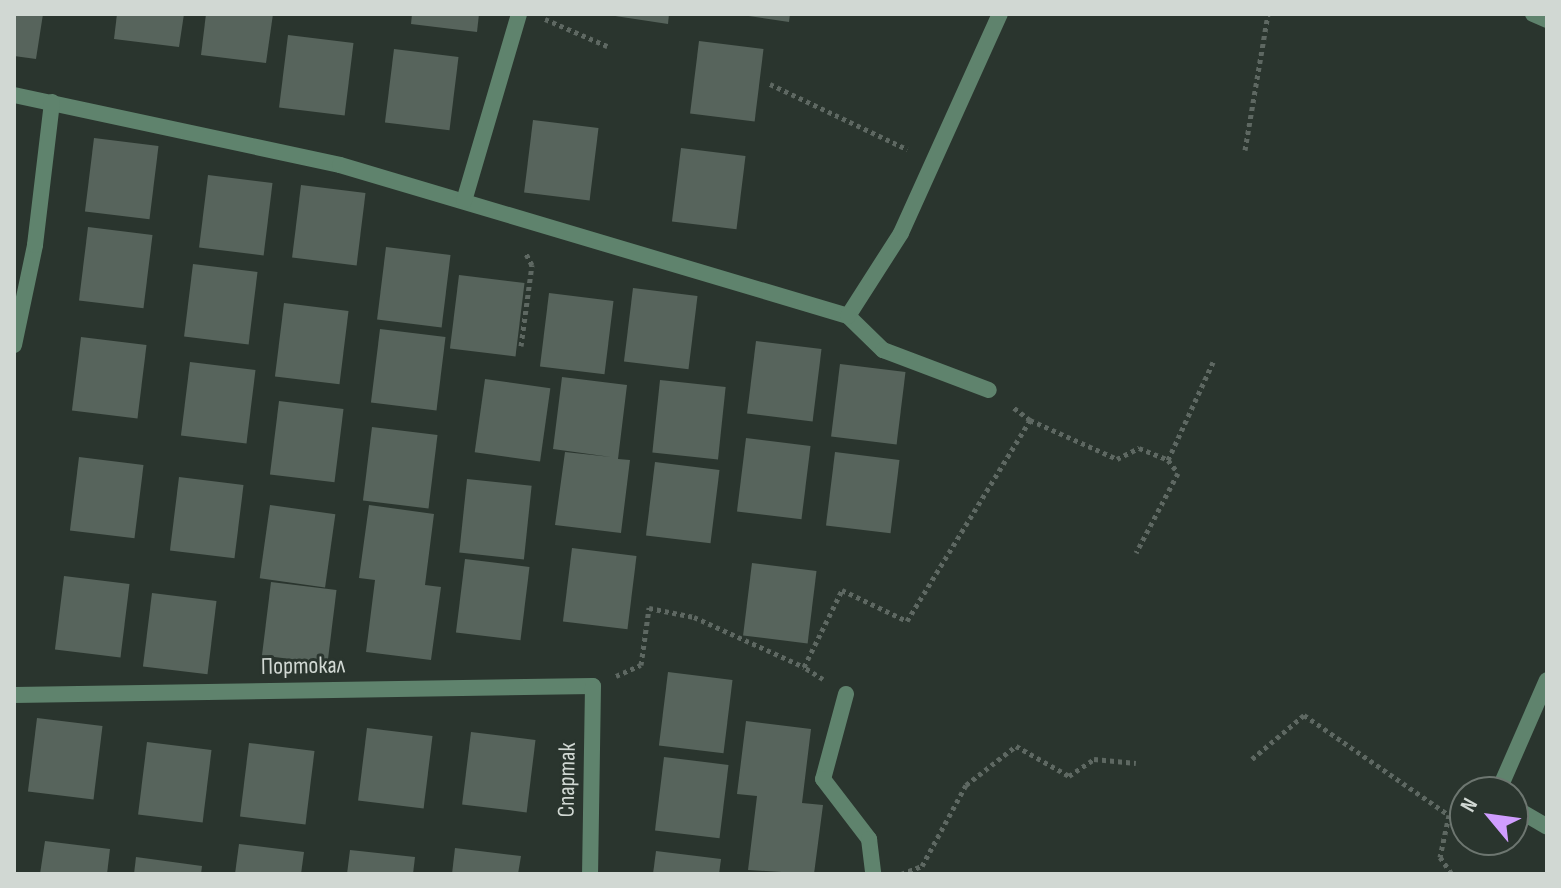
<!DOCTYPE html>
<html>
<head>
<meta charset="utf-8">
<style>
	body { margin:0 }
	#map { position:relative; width:1561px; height:888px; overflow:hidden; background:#2a352e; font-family:"Sofia Sans Condensed",sans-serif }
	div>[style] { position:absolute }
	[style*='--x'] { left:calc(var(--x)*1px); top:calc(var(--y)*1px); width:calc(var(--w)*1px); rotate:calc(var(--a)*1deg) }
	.building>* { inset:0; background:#57645c; transform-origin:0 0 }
	.path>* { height:5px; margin-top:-2.5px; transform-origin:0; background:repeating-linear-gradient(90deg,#5e6862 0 4px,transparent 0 8px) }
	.service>* { height:16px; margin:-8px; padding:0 8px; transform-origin:8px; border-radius:8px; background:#5f836d }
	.minor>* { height:16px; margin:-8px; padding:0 8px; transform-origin:8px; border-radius:8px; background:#5f836d }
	span { translate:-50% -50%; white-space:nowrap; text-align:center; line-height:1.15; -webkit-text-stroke:6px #2a352e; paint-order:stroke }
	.street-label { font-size:24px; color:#d1d8d3 }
	.frame { position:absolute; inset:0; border:16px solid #d1d8d3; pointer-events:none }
	.north { position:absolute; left:1449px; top:776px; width:80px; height:80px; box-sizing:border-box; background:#2a352e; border:2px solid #6d7670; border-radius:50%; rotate:299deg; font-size:22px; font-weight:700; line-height:32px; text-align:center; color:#d1d8d3 }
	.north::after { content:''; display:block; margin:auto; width:28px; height:36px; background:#d09dff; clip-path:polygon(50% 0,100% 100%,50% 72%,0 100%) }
</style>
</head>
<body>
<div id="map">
	<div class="building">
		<i style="clip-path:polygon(14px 14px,43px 14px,36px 59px,14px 56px)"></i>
		<i style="clip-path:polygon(117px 14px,184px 14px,179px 47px,114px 39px)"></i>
		<i style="clip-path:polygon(206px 14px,273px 14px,266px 63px,201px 55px)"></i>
		<i style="clip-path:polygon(412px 14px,479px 14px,477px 32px,411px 24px)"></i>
		<i style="clip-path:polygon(602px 14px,669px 14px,668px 24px)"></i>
		<i style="clip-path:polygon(735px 14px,790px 14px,789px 22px)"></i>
		<i style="left:288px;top:35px;width:66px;height:73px;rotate:7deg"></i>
		<i style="left:699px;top:41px;width:65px;height:73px;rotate:7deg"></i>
		<i style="left:394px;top:49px;width:65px;height:74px;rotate:7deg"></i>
		<i style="left:533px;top:120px;width:66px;height:73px;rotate:7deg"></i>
		<i style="left:94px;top:138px;width:65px;height:74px;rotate:7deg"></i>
		<i style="left:681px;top:148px;width:65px;height:74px;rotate:7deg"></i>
		<i style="left:208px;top:175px;width:65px;height:73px;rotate:7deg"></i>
		<i style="left:301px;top:185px;width:65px;height:73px;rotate:7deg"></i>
		<i style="left:88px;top:227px;width:65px;height:74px;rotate:7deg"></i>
		<i style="left:386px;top:247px;width:65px;height:73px;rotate:7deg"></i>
		<i style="left:193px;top:264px;width:65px;height:73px;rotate:7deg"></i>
		<i style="left:459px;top:275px;width:66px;height:74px;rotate:7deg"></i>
		<i style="left:633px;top:288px;width:65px;height:74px;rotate:7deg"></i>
		<i style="left:549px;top:293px;width:65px;height:74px;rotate:7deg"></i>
		<i style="left:284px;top:303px;width:65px;height:74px;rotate:7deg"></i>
		<i style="left:380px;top:329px;width:66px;height:74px;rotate:7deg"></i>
		<i style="left:81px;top:337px;width:66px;height:74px;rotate:7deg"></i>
		<i style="left:756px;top:341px;width:66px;height:73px;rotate:7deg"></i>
		<i style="left:190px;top:362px;width:66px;height:74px;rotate:7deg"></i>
		<i style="left:840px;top:364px;width:66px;height:73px;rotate:7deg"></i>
		<i style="clip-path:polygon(562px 377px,627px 385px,618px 459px,630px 460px,621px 533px,555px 525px,565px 452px,611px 457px,553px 449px)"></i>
		<i style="left:485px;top:379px;width:66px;height:74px;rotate:8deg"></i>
		<i style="left:660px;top:380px;width:66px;height:73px;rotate:6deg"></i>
		<i style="left:279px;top:401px;width:65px;height:74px;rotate:7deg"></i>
		<i style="left:372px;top:427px;width:66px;height:74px;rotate:7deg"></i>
		<i style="left:746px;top:438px;width:65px;height:74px;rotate:7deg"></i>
		<i style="left:835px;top:452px;width:65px;height:74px;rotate:7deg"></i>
		<i style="left:79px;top:457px;width:65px;height:74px;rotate:7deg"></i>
		<i style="left:655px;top:462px;width:65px;height:74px;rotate:7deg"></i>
		<i style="left:179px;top:477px;width:65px;height:74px;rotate:7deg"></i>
		<i style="left:467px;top:479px;width:65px;height:74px;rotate:6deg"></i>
		<i style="left:270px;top:505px;width:66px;height:74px;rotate:8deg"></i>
		<i style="clip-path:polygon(369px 505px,434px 514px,425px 585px,441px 587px,431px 660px,366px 652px,375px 580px,359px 578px)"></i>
		<i style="left:572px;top:548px;width:65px;height:74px;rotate:7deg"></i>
		<i style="left:465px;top:559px;width:65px;height:74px;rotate:7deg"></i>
		<i style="left:752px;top:563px;width:65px;height:73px;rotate:7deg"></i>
		<i style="left:64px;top:576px;width:66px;height:74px;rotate:7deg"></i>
		<i style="left:271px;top:582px;width:66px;height:74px;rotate:7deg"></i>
		<i style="left:152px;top:593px;width:65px;height:74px;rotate:7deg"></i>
		<i style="left:668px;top:672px;width:65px;height:74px;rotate:7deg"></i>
		<i style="left:37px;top:718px;width:66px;height:74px;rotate:7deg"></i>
		<i style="clip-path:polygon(746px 721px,811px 729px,802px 803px,823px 805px,814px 874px,748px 870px,757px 796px,737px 794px)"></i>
		<i style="left:367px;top:728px;width:66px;height:73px;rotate:7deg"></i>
		<i style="left:471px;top:732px;width:65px;height:73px;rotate:7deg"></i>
		<i style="left:147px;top:742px;width:65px;height:73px;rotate:7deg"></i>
		<i style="left:249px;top:743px;width:66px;height:74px;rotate:7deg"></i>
		<i style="left:664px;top:757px;width:65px;height:74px;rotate:7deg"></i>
		<i style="clip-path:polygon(45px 841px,110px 849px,107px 874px,40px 874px)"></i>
		<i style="clip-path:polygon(239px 844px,304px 852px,301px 874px,235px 874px)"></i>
		<i style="clip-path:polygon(455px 848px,521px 856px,518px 874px,452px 874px)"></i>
		<i style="clip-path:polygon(350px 850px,415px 857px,413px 874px,347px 874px)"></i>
		<i style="clip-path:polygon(656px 851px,721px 859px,719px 874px,653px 874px)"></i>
		<i style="clip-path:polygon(136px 857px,202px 866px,201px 874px,134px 874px)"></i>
	</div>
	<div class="path">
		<i style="--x:545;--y:19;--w:68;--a:23.5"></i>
		<i style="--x:770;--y:84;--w:152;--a:25.4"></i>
		<i style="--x:1245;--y:150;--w:138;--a:-80.4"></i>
		<i style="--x:521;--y:346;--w:82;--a:-82.3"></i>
		<i style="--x:532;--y:265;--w:15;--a:-118"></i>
		<i style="--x:1030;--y:420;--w:95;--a:24.1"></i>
		<i style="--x:1117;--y:459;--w:25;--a:-27"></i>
		<i style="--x:1139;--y:448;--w:31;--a:22"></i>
		<i style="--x:1168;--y:460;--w:16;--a:52"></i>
		<i style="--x:1178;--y:473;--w:90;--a:117.7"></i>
		<i style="--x:1168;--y:460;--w:108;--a:-65.3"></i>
		<i style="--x:616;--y:676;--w:27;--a:-24"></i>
		<i style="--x:641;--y:665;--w:58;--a:-82"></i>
		<i style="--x:649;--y:608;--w:46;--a:11.3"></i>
		<i style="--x:694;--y:617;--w:121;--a:24.4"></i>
		<i style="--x:823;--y:679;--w:22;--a:-148"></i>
		<i style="--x:804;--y:667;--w:86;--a:-63.7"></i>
		<i style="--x:842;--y:590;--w:72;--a:25.5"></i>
		<i style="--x:907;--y:621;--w:236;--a:-58.5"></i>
		<i style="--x:1030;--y:420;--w:21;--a:-143"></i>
		<i style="--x:1252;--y:759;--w:68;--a:-40.2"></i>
		<i style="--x:1304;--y:715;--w:176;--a:34.6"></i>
		<i style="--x:1449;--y:815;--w:43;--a:102.1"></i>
		<i style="--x:1440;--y:857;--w:21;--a:55"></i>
		<i style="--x:901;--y:874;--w:22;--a:-21"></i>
		<i style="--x:922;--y:866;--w:92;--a:-61.5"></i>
		<i style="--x:966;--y:785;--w:63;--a:-38"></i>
		<i style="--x:1016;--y:746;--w:61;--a:29.5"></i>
		<i style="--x:1069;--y:776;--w:30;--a:-34"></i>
		<i style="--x:1094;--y:759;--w:42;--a:5.4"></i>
	</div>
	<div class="service">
		<i style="--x:1533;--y:14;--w:15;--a:23"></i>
		<i style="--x:848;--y:316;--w:49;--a:44.2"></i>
		<i style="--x:883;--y:350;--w:113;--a:20.7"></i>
		<i style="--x:846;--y:694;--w:88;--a:105.1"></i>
		<i style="--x:823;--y:779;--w:76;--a:52.5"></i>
		<i style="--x:869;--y:839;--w:35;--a:83"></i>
		<i style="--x:1498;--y:792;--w:122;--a:-66.4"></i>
		<i style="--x:1513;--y:807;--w:39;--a:30"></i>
	</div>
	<div class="minor">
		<i style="--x:14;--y:95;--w:333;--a:12.1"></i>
		<i style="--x:340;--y:165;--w:530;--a:16.55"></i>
		<i style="--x:848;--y:316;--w:98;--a:-57.4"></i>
		<i style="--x:901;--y:233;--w:240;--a:-65.7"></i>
		<i style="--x:464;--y:201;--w:195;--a:-73.6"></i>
		<i style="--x:14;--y:345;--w:102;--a:-78.1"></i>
		<i style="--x:35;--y:245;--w:144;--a:-83.2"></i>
		<i style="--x:14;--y:695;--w:579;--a:-0.89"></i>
		<i style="--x:593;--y:686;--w:188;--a:90.9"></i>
	</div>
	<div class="street-label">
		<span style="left:303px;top:666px;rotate:-1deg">Портокал</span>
		<span style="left:567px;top:780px;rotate:-89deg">Спартак</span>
	</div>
	<div class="frame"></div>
	<div class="north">N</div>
</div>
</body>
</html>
